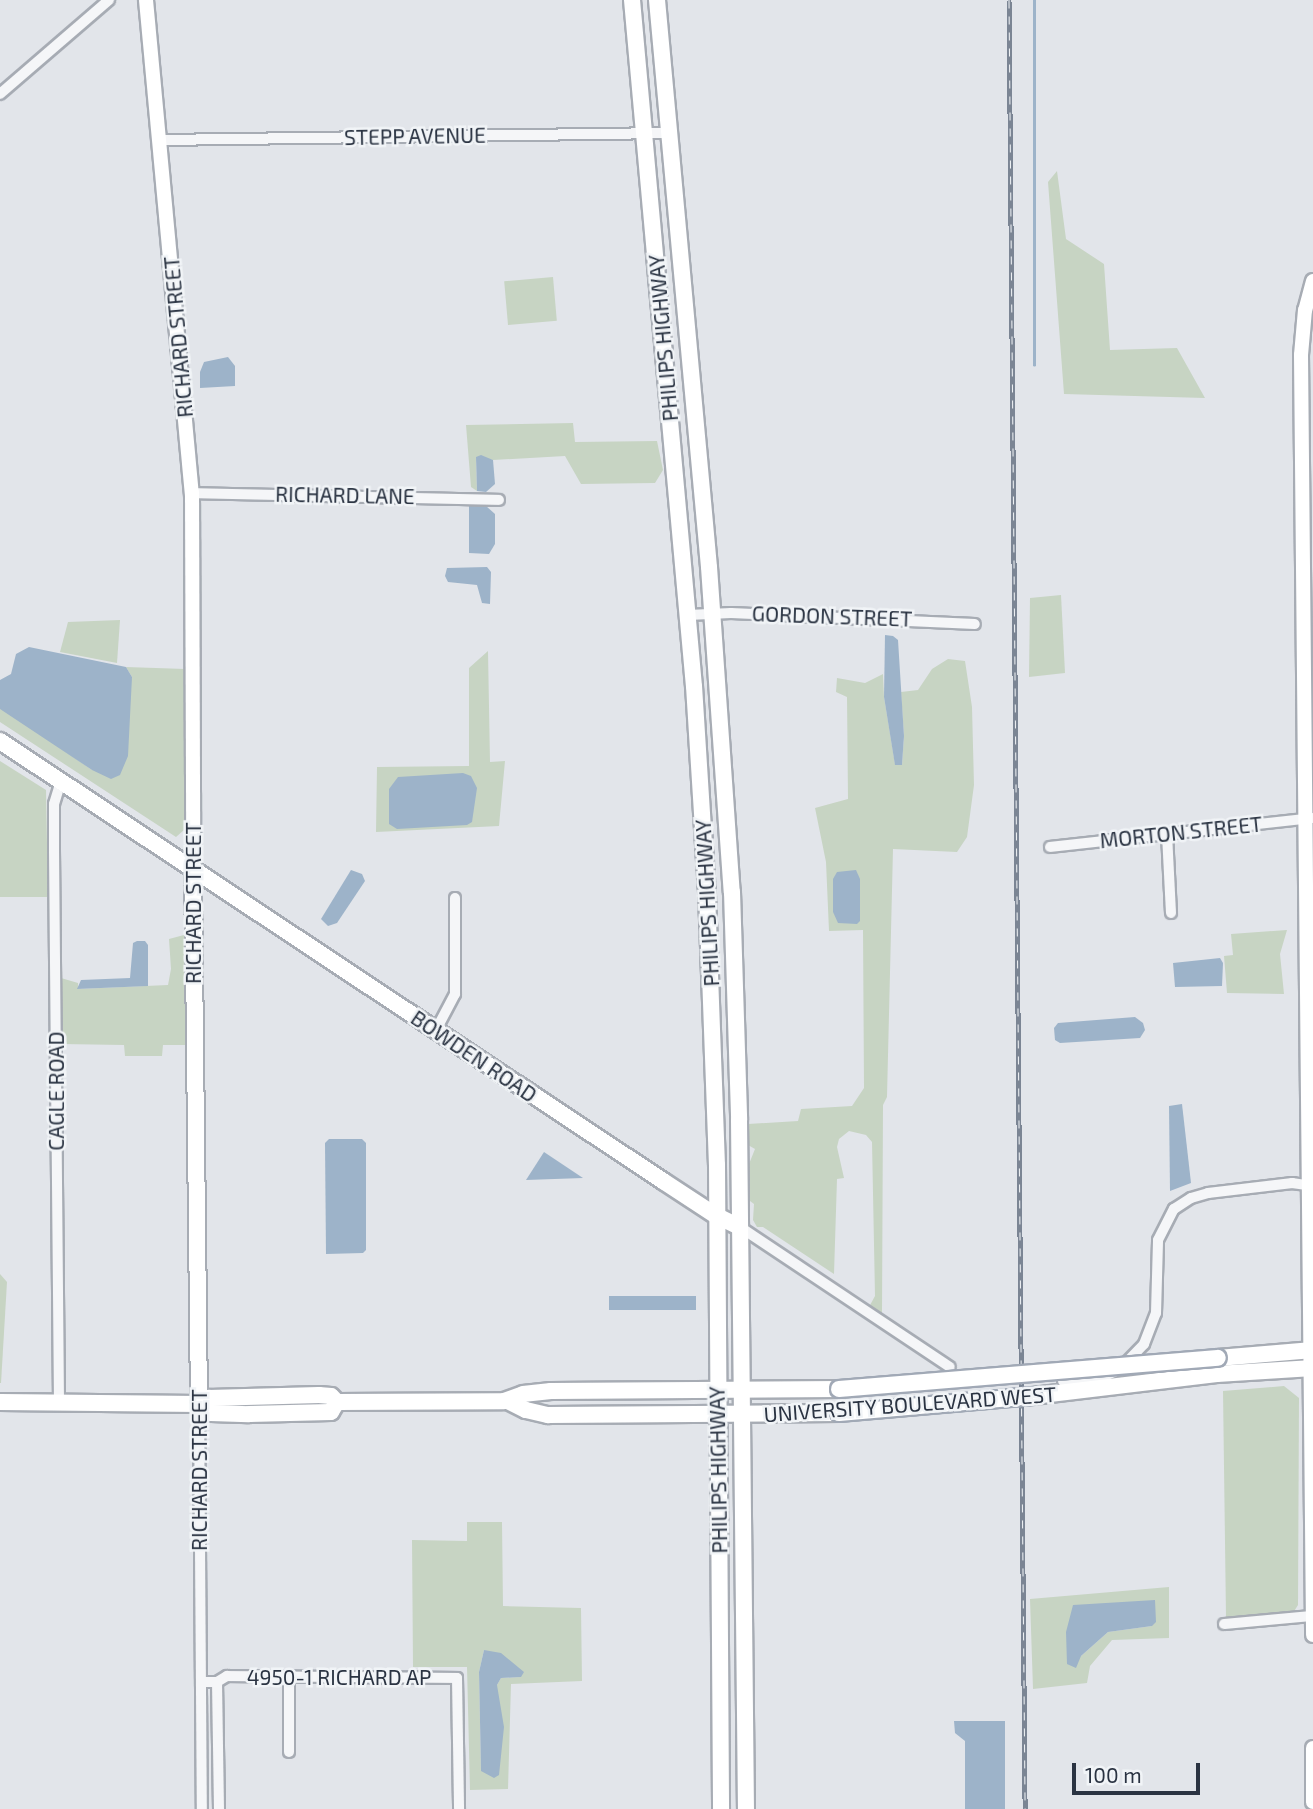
<!DOCTYPE html>
<html>
<head>
<meta charset="utf-8">
<style>
	body { margin:0 }
	#map { position:relative; width:1313px; height:1809px; overflow:hidden; background:#e2e5ea; font-family:"Exo 2",sans-serif }
	div>[style] { position:absolute }
	[style*='--x'] { left:calc(var(--x)*1px); top:calc(var(--y)*1px); width:calc(var(--w)*1px); rotate:calc(var(--a)*1deg) }
	.green>* { inset:0; background:#c7d4c3; transform-origin:0 0 }
	.water>* { inset:0; background:#9db3c9; transform-origin:0 0 }
	.stream>* { height:2.5px; margin:-1.25px; padding:0 1.25px; transform-origin:1.25px; border-radius:1.25px; background:#9db3c9 }
	.roads { filter:drop-shadow(2px 0 #a7acb4) drop-shadow(-2px 0 #a7acb4) drop-shadow(0 2px #a7acb4) drop-shadow(0 -2px #a7acb4) }
	.street>* { height:10px; margin:-5px; padding:0 5px; transform-origin:5px; border-radius:5px; background:#f5f6f8 }
	.secondary>* { height:14px; margin:-7px; padding:0 7px; transform-origin:7px; border-radius:7px; background:#fff }
	.primary>* { height:16px; margin:-8px; padding:0 8px; transform-origin:8px; border-radius:8px; background:#fff }
	.rail>* { height:5px; margin-top:-2.5px; transform-origin:0; background:repeating-linear-gradient(90deg,#f1f4f7 0 8px,#7b8594 0 16px); box-sizing:border-box; border-block:2px solid #7b8594 }
	.bridges { filter:drop-shadow(2px 0 #a1a9b6) drop-shadow(-2px 0 #a1a9b6) drop-shadow(0 2px #a1a9b6) drop-shadow(0 -2px #a1a9b6) }
	.primary-bridge>* { height:16px; margin:-8px; padding:0 8px; transform-origin:8px; border-radius:8px; background:#fff }
	span { translate:-50% -50%; white-space:nowrap; text-align:center; line-height:1.15; -webkit-text-stroke:5px #f1f4f7; paint-order:stroke }
	.street-label { font-size:21px; color:#2a3342 }
	.scale { position:absolute; left:1072px; top:1763px; width:128px; height:32px; box-sizing:border-box; border:4px solid #2a3342; border-top:0; padding-left:9px; font-size:21px; line-height:24px; white-space:nowrap; color:#2a3342; -webkit-text-stroke:5px #f1f4f7; paint-order:stroke }
</style>
</head>
<body>
<div id="map">
	<div class="green">
		<i style="clip-path:polygon(1057px 171px,1066px 239px,1104px 264px,1110px 350px,1177px 348px,1205px 398px,1064px 394px,1048px 182px)"></i>
		<i style="left:553px;top:277px;width:44px;height:49px;rotate:85deg"></i>
		<i style="clip-path:polygon(573px 423px,575px 442px,657px 441px,663px 470px,655px 483px,581px 484px,565px 456px,493px 460px,476px 457px,477px 491px,471px 487px,466px 425px)"></i>
		<i style="clip-path:polygon(1061px 595px,1065px 673px,1029px 677px,1030px 598px)"></i>
		<i style="clip-path:polygon(120px 620px,117px 663px,60px 652px,68px 622px)"></i>
		<i style="clip-path:polygon(488px 651px,490px 762px,505px 761px,499px 826px,376px 832px,377px 767px,469px 766px,469px 668px)"></i>
		<i style="clip-path:polygon(evenodd,948px 659px,965px 661px,972px 707px,974px 785px,967px 837px,957px 852px,893px 849px,887px 1097px,883px 1105px,882px 1315px,869px 1307px,875px 1296px,872px 1142px,866px 1135px,849px 1131px,839px 1139px,837px 1147px,844px 1178px,837px 1179px,834px 1274px,763px 1227px,757px 1227px,753px 1220px,754px 1204px,750px 1201px,749px 1164px,755px 1149px,748px 1145px,748px 1124px,798px 1121px,801px 1109px,852px 1106px,864px 1088px,863px 930px,829px 931px,826px 862px,815px 808px,848px 799px,847px 697px,836px 692px,837px 678px,865px 683px,883px 674px,884px 697px,895px 764px,902px 765px,904px 736px,901px 692px,918px 690px,932px 669px,948px 659px,860px 879px,860px 921px,833px 912px,835px 895px,860px 879px)"></i>
		<i style="clip-path:polygon(126px 667px,185px 669px,184px 830px,176px 837px,0 722px,0 709px,5px 710px,92px 770px,132px 677px)"></i>
		<i style="clip-path:polygon(0 761px,46px 790px,48px 897px,0 897px)"></i>
		<i style="clip-path:polygon(1287px 930px,1280px 954px,1284px 994px,1227px 993px,1224px 956px,1233px 955px,1231px 934px)"></i>
		<i style="clip-path:polygon(184px 935px,189px 1045px,163px 1045px,162px 1056px,125px 1056px,124px 1045px,61px 1044px,61px 978px,78px 983px,78px 989px,168px 985px,171px 969px,169px 939px)"></i>
		<i style="clip-path:polygon(0 1274px,7px 1282px,1px 1383px,0 1383px)"></i>
		<i style="clip-path:polygon(1284px 1386px,1299px 1398px,1298px 1605px,1293px 1613px,1226px 1617px,1223px 1391px)"></i>
		<i style="clip-path:polygon(evenodd,467px 1522px,502px 1522px,503px 1606px,581px 1608px,582px 1681px,511px 1684px,508px 1789px,470px 1790px,467px 1667px,413px 1667px,412px 1540px,467px 1541px,467px 1522px,484px 1650px,521px 1677px,501px 1678px,497px 1685px,481px 1771px,479px 1672px,484px 1650px)"></i>
		<i style="clip-path:polygon(evenodd,1169px 1587px,1169px 1638px,1112px 1640px,1090px 1666px,1087px 1683px,1033px 1689px,1030px 1599px,1169px 1587px,1073px 1605px,1152px 1626px,1108px 1632px,1081px 1656px,1073px 1605px)"></i>
	</div>
	<div class="water">
		<i style="clip-path:polygon(228px 357px,235px 366px,235px 386px,200px 388px,200px 372px,204px 362px)"></i>
		<i style="clip-path:polygon(481px 455px,493px 460px,495px 484px,486px 492px,477px 491px,476px 457px)"></i>
		<i style="clip-path:polygon(469px 506px,486px 506px,495px 514px,495px 544px,489px 554px,469px 553px)"></i>
		<i style="clip-path:polygon(487px 567px,491px 572px,490px 604px,482px 603px,477px 585px,448px 582px,445px 576px,447px 568px)"></i>
		<i style="clip-path:polygon(885px 635px,893px 636px,898px 640px,904px 736px,902px 765px,895px 765px,884px 697px)"></i>
		<i style="clip-path:polygon(29px 647px,126px 667px,132px 677px,128px 756px,120px 775px,111px 779px,92px 770px,0 709px,0 680px,11px 674px,16px 654px)"></i>
		<i style="clip-path:polygon(463px 773px,471px 776px,477px 788px,472px 822px,467px 825px,397px 829px,389px 824px,389px 789px,398px 777px)"></i>
		<i style="clip-path:polygon(351px 870px,362px 874px,365px 881px,337px 923px,328px 926px,321px 919px)"></i>
		<i style="clip-path:polygon(856px 870px,860px 879px,860px 921px,857px 924px,838px 923px,833px 912px,833px 879px,837px 872px)"></i>
		<i style="clip-path:polygon(137px 941px,145px 941px,148px 945px,148px 986px,77px 989px,81px 980px,130px 978px,133px 943px)"></i>
		<i style="clip-path:polygon(1220px 958px,1223px 963px,1222px 986px,1175px 987px,1173px 963px)"></i>
		<i style="clip-path:polygon(1135px 1017px,1143px 1023px,1145px 1030px,1140px 1038px,1060px 1043px,1055px 1040px,1054px 1028px,1058px 1023px)"></i>
		<i style="clip-path:polygon(1182px 1104px,1191px 1183px,1170px 1191px,1169px 1106px)"></i>
		<i style="clip-path:polygon(329px 1139px,362px 1139px,366px 1143px,366px 1250px,363px 1253px,326px 1254px,325px 1143px)"></i>
		<i style="clip-path:polygon(544px 1152px,583px 1178px,526px 1180px)"></i>
		<i style="left:609px;top:1296px;width:87px;height:14px"></i>
		<i style="clip-path:polygon(1155px 1600px,1156px 1622px,1152px 1626px,1108px 1632px,1081px 1656px,1076px 1668px,1067px 1664px,1066px 1632px,1073px 1605px)"></i>
		<i style="clip-path:polygon(484px 1650px,501px 1653px,524px 1672px,521px 1677px,501px 1678px,497px 1685px,504px 1727px,499px 1775px,494px 1778px,481px 1771px,479px 1672px)"></i>
		<i style="clip-path:polygon(954px 1721px,1005px 1721px,1005px 1809px,965px 1809px,965px 1741px,955px 1733px)"></i>
	</div>
	<div class="stream">
		<i style="--x:1034;--y:365;--w:365;--a:-90"></i>
	</div>
	<div class="roads">
		<div class="street">
			<i style="--x:0;--y:94;--w:144;--a:-40.8"></i>
			<i style="--x:160;--y:140;--w:509;--a:-0.79"></i>
			<i style="--x:192;--y:493;--w:307;--a:1.3"></i>
			<i style="--x:688;--y:615;--w:43;--a:-2.7"></i>
			<i style="--x:731;--y:613;--w:244;--a:2.6"></i>
			<i style="--x:1167;--y:834;--w:79;--a:87.1"></i>
			<i style="--x:1050;--y:847;--w:265;--a:-6.3"></i>
			<i style="--x:436;--y:1030;--w:41;--a:-62.2"></i>
			<i style="--x:455;--y:994;--w:96;--a:-90"></i>
			<i style="--x:740;--y:1227;--w:252;--a:33.7"></i>
			<i style="--x:1063;--y:1381;--w:44;--a:-7.8"></i>
			<i style="--x:1107;--y:1375;--w:13;--a:-23"></i>
			<i style="--x:1119;--y:1370;--w:36;--a:-46"></i>
			<i style="--x:1144;--y:1344;--w:33;--a:-69"></i>
			<i style="--x:1156;--y:1313;--w:73;--a:-88.4"></i>
			<i style="--x:1158;--y:1240;--w:35;--a:-63"></i>
			<i style="--x:1174;--y:1209;--w:20;--a:-33"></i>
			<i style="--x:1191;--y:1198;--w:18;--a:-16"></i>
			<i style="--x:1208;--y:1193;--w:85;--a:-6.8"></i>
			<i style="--x:1292;--y:1183;--w:15;--a:8"></i>
			<i style="--x:59;--y:1402;--w:552;--a:-90.52"></i>
			<i style="--x:54;--y:850;--w:46;--a:-90"></i>
			<i style="--x:54;--y:804;--w:24;--a:-73"></i>
			<i style="--x:199;--y:1404;--w:405;--a:89.6"></i>
			<i style="--x:1224;--y:1624;--w:88;--a:-5.2"></i>
			<i style="--x:289;--y:1677;--w:75;--a:90"></i>
			<i style="--x:201;--y:1682;--w:16;--a:0"></i>
			<i style="--x:217;--y:1682;--w:12;--a:-31"></i>
			<i style="--x:227;--y:1676;--w:230;--a:0.5"></i>
			<i style="--x:457;--y:1678;--w:131;--a:89.1"></i>
			<i style="--x:217;--y:1682;--w:127;--a:89.1"></i>
		</div>
		<div class="secondary">
			<i style="--x:146;--y:0;--w:495;--a:84.7"></i>
			<i style="--x:192;--y:493;--w:374;--a:89.8"></i>
			<i style="--x:1313;--y:281;--w:30;--a:105"></i>
			<i style="--x:1305;--y:310;--w:45;--a:95.1"></i>
			<i style="--x:1301;--y:355;--w:1280;--a:89.46"></i>
			<i style="--x:1313;--y:1748;--w:54;--a:90"></i>
		</div>
		<div class="primary">
			<i style="--x:632;--y:0;--w:689;--a:84.84"></i>
			<i style="--x:694;--y:686;--w:207;--a:86.4"></i>
			<i style="--x:707;--y:893;--w:272;--a:87.9"></i>
			<i style="--x:717;--y:1165;--w:644;--a:89.64"></i>
			<i style="--x:657;--y:0;--w:569;--a:84.76"></i>
			<i style="--x:709;--y:567;--w:326;--a:86"></i>
			<i style="--x:732;--y:892;--w:228;--a:88.2"></i>
			<i style="--x:739;--y:1120;--w:689;--a:89.42"></i>
			<i style="--x:0;--y:741;--w:796;--a:33.57"></i>
			<i style="--x:663;--y:1181;--w:62;--a:33.2"></i>
			<i style="--x:715;--y:1215;--w:28;--a:26"></i>
			<i style="--x:193;--y:867;--w:537;--a:89.36"></i>
			<i style="--x:1218;--y:1358;--w:95;--a:-4.8"></i>
			<i style="--x:1033;--y:1396;--w:185;--a:-6.8"></i>
			<i style="--x:1217;--y:1374;--w:96;--a:-3.6"></i>
			<i style="--x:508;--y:1401;--w:20;--a:27"></i>
			<i style="--x:526;--y:1410;--w:23;--a:13"></i>
			<i style="--x:548;--y:1415;--w:291;--a:-0.4"></i>
			<i style="--x:0;--y:1402;--w:199;--a:0.6"></i>
			<i style="--x:199;--y:1404;--w:12;--a:-31"></i>
			<i style="--x:209;--y:1398;--w:110;--a:-1.6"></i>
			<i style="--x:319;--y:1395;--w:12;--a:5"></i>
			<i style="--x:331;--y:1396;--w:8;--a:45"></i>
			<i style="--x:337;--y:1402;--w:167;--a:-0.3"></i>
			<i style="--x:504;--y:1401;--w:20;--a:-20"></i>
			<i style="--x:523;--y:1394;--w:28;--a:-6"></i>
			<i style="--x:551;--y:1391;--w:288;--a:-0.4"></i>
			<i style="--x:199;--y:1404;--w:15;--a:37"></i>
			<i style="--x:211;--y:1413;--w:38;--a:2"></i>
			<i style="--x:249;--y:1414;--w:82;--a:-1.4"></i>
			<i style="--x:331;--y:1412;--w:12;--a:-59"></i>
		</div>
	</div>
	<div class="rail">
		<i style="--x:1009;--y:0;--w:1809;--a:89.49"></i>
	</div>
	<div class="bridges">
		<div class="primary-bridge">
			<i style="--x:839;--y:1389;--w:380;--a:-4.7"></i>
			<i style="--x:839;--y:1413;--w:195;--a:-5"></i>
		</div>
	</div>
	<div class="street-label">
		<span style="left:415px;top:136px;rotate:-1deg">STEPP AVENUE</span>
		<span style="left:178px;top:337px;rotate:-95deg">RICHARD STREET</span>
		<span style="left:663px;top:338px;rotate:-95deg">PHILIPS HIGHWAY</span>
		<span style="left:345px;top:495px;rotate:1deg">RICHARD LANE</span>
		<span style="left:832px;top:616px;rotate:2deg">GORDON STREET</span>
		<span style="left:1181px;top:832px;rotate:-6deg">MORTON STREET</span>
		<span style="left:193px;top:903px;rotate:-90deg">RICHARD STREET</span>
		<span style="left:707px;top:903px;rotate:-93deg">PHILIPS HIGHWAY</span>
		<span style="left:474px;top:1056px;rotate:34deg">BOWDEN ROAD</span>
		<span style="left:56px;top:1091px;rotate:-90deg">CAGLE ROAD</span>
		<span style="left:910px;top:1404px;rotate:-4deg">UNIVERSITY BOULEVARD WEST</span>
		<span style="left:199px;top:1470px;rotate:-90deg">RICHARD STREET</span>
		<span style="left:718px;top:1470px;rotate:-91deg">PHILIPS HIGHWAY</span>
		<span style="left:339px;top:1677px">4950-1 RICHARD AP</span>
	</div>
	<div class="scale">100 m</div>
</div>
</body>
</html>
